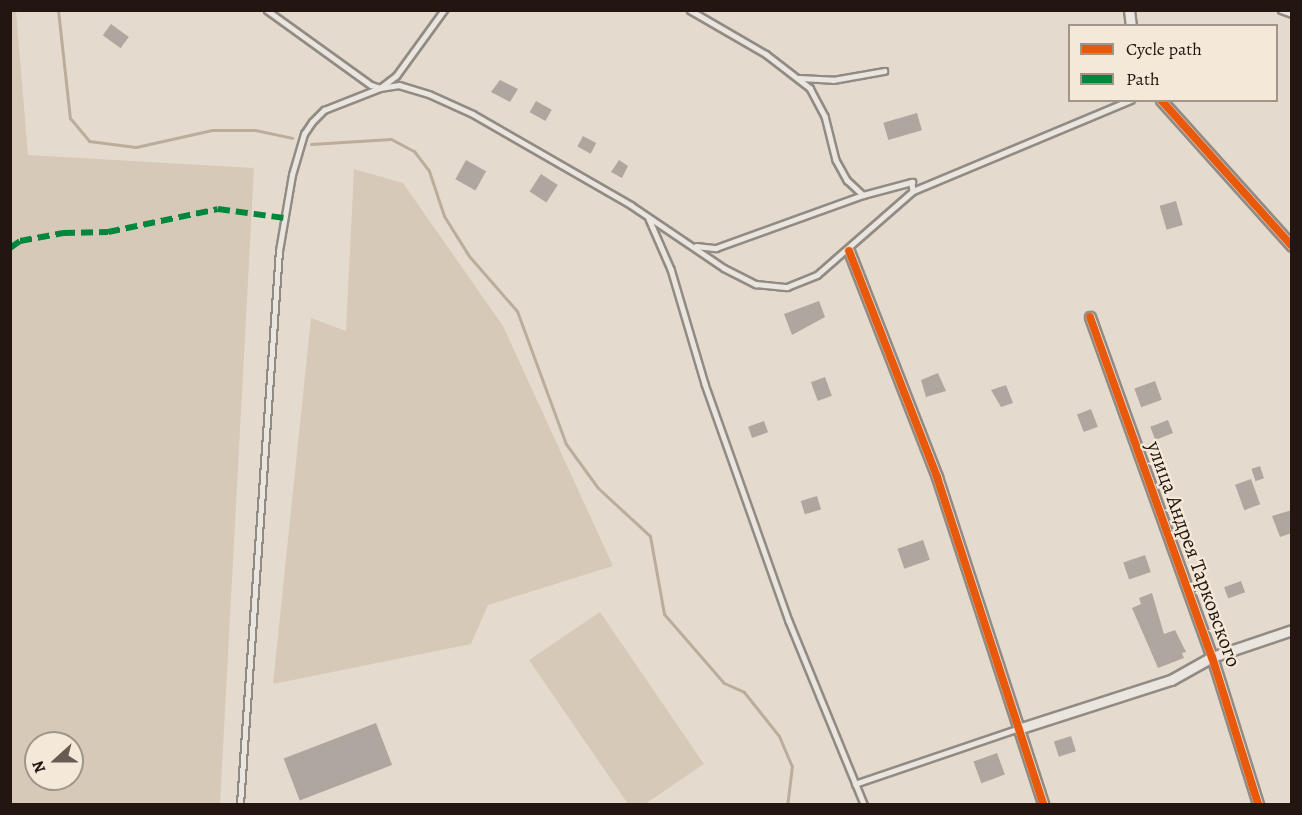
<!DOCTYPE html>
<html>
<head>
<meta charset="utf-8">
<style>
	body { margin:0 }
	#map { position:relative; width:1302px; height:815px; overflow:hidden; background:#e4dbce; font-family:Alegreya,serif }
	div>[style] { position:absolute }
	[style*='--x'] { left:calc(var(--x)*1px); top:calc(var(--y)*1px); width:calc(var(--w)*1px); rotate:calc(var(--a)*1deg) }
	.green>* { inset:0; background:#d6c9b7 }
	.stream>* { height:3px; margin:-1.5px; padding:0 1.5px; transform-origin:1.5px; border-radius:1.5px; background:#bbad9c }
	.building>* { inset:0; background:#afa79f; transform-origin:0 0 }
	.roads { filter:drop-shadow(2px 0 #928b83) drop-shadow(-2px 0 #928b83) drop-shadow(0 2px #928b83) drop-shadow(0 -2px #928b83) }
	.lane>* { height:4.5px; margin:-2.25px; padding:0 2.25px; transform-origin:2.25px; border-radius:2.25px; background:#eae5df }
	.street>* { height:9px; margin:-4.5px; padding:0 4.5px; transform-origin:4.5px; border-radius:4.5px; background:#eae5df }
	.quiet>* { height:6px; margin-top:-3px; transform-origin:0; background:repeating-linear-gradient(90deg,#00873e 0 12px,transparent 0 18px) }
	.cycleway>* { height:8px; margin:-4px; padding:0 4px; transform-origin:4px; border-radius:4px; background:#e8590c }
	span { translate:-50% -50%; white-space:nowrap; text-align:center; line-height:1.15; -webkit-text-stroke:4.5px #f4e9d9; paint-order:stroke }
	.street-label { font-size:21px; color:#231610 }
	.frame { position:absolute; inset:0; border:12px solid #231610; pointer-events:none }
	.legend { position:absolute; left:1068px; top:24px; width:210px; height:78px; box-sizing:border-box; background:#f4e9d9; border:2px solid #a09589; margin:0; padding:8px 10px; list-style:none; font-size:18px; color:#231610 }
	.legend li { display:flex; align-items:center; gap:12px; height:30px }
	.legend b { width:30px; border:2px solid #a09589 }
	.north { position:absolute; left:24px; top:731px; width:60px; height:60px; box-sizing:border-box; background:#f4e9d9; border:2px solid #a09589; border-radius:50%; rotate:249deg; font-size:16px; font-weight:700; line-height:24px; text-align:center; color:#231610 }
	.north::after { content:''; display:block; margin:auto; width:21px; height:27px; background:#675b52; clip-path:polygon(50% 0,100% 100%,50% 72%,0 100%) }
</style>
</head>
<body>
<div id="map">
	<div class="green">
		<i style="clip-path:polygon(evenodd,10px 11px,16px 11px,28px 155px,254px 168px,220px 804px,11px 804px,10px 11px,36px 743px,72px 743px,72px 779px,36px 779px,36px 743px)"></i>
		<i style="clip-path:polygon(354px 169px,403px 183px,503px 326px,613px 566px,488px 605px,471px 644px,273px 684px,311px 318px,346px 331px)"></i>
		<i style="clip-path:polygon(600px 612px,704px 764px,645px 804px,628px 804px,529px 660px)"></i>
	</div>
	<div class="stream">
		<i style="--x:58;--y:10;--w:109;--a:83.7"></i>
		<i style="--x:70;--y:118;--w:30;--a:50"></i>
		<i style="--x:89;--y:141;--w:47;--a:7.3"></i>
		<i style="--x:136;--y:147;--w:78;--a:-12.6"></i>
		<i style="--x:212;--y:130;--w:43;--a:0"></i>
		<i style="--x:255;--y:130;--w:38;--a:12"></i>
		<i style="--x:311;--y:144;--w:80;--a:-3.6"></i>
		<i style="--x:391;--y:139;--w:26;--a:28"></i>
		<i style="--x:414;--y:151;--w:25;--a:53"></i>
		<i style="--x:429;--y:171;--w:47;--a:71.6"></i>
		<i style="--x:444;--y:216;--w:47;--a:58"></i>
		<i style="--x:469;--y:256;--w:73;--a:48.9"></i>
		<i style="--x:517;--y:311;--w:142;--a:69.8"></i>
		<i style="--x:566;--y:444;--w:54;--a:54"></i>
		<i style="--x:598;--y:488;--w:71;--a:42.7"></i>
		<i style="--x:650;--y:536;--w:79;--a:79.8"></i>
		<i style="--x:664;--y:614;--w:91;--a:49"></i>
		<i style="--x:724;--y:683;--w:22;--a:24"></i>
		<i style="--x:744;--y:692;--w:56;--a:51.5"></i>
		<i style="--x:779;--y:736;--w:33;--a:67"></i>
		<i style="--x:792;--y:766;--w:38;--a:97"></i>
	</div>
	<div class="building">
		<i style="left:111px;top:24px;width:22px;height:14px;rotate:36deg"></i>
		<i style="clip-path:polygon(500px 80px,518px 89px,510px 102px,491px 92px)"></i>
		<i style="left:536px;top:101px;width:18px;height:13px;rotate:29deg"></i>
		<i style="left:917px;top:113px;width:18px;height:35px;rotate:74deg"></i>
		<i style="left:583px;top:136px;width:15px;height:12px;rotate:28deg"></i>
		<i style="left:466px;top:160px;width:23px;height:22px;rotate:29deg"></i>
		<i style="clip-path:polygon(619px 160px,628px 166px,622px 178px,611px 172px)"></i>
		<i style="left:541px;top:174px;width:20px;height:21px;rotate:33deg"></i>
		<i style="left:1176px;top:201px;width:25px;height:17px;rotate:74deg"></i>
		<i style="clip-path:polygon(819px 301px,825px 317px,792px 335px,784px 314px)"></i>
		<i style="clip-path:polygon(938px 373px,946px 391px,926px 397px,921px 380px)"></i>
		<i style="left:825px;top:377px;width:20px;height:15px;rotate:70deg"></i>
		<i style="left:1155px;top:381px;width:20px;height:22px;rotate:70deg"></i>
		<i style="clip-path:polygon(1006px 385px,1013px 403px,1001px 407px,991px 390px)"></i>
		<i style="left:1091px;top:409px;width:19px;height:15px;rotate:69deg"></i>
		<i style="left:1168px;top:420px;width:14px;height:19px;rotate:69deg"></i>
		<i style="left:764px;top:421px;width:12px;height:17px;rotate:70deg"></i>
		<i style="left:1260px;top:466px;width:13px;height:9px;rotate:72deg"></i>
		<i style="left:1251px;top:479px;width:27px;height:17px;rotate:70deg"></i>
		<i style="left:817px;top:496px;width:14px;height:17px;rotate:73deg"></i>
		<i style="clip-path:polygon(1292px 510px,1292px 533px,1280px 537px,1272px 516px)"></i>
		<i style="left:923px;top:540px;width:21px;height:27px;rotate:71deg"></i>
		<i style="left:1145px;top:555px;width:18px;height:23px;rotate:71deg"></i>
		<i style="left:1241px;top:581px;width:12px;height:18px;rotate:70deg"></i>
		<i style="clip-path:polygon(1152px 593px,1164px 634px,1175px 630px,1186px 652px,1182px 653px,1184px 658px,1158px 668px,1132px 608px,1141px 604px,1139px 598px)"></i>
		<i style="left:376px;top:723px;width:45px;height:99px;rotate:69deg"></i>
		<i style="left:1071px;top:736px;width:16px;height:18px;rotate:72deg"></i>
		<i style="left:997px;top:753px;width:23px;height:25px;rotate:70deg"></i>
	</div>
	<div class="roads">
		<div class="lane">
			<i style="--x:267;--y:10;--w:128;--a:35.8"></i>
			<i style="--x:371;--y:85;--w:9;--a:18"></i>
			<i style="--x:380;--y:88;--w:19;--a:-9"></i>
			<i style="--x:399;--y:85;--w:31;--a:17"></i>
			<i style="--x:429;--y:94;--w:48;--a:24.4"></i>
			<i style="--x:473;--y:114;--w:182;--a:29.9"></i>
			<i style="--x:631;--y:205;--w:112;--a:34.1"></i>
			<i style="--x:724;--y:268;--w:36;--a:27"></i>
			<i style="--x:756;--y:284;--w:31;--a:6"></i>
			<i style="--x:787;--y:287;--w:32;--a:-22"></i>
			<i style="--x:817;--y:275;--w:128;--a:-41.2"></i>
			<i style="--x:913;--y:191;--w:236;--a:-22.7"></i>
			<i style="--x:690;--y:10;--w:88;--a:30.1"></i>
			<i style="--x:766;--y:54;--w:56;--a:37.7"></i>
			<i style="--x:810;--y:88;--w:32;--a:62"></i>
			<i style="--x:825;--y:116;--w:45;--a:76"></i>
			<i style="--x:836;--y:160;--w:23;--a:61"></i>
			<i style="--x:847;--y:180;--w:22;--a:43"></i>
			<i style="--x:863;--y:195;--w:51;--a:-14.9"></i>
			<i style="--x:912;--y:182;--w:9;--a:84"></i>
			<i style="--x:1281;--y:10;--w:12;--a:20"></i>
			<i style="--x:799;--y:78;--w:34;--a:3"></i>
			<i style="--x:833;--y:80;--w:52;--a:-10"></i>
			<i style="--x:649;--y:219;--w:55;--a:66.3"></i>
			<i style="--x:671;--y:269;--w:120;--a:73.5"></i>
			<i style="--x:705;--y:384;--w:251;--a:70.5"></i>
			<i style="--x:789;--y:621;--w:198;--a:67.7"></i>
			<i style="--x:696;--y:246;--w:20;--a:6"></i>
			<i style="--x:716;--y:248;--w:156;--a:-19.8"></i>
			<i style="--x:855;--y:784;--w:171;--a:-18.8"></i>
			<i style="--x:240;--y:804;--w:554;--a:-85.97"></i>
			<i style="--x:279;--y:251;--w:77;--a:-80.3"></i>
			<i style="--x:292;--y:175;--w:43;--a:-73.7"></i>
			<i style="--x:304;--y:134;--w:14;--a:-56"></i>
			<i style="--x:312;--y:122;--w:17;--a:-45"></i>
			<i style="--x:324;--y:110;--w:60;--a:-21.4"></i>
			<i style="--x:380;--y:88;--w:20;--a:-37"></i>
			<i style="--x:396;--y:76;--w:82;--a:-54"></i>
		</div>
		<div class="street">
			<i style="--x:1129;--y:10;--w:16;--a:83"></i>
			<i style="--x:1161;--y:100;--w:196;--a:48.1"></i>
			<i style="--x:849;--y:251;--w:243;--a:68.7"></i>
			<i style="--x:937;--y:477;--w:344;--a:72"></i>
			<i style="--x:1090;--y:317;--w:361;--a:70.3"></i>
			<i style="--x:1212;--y:657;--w:154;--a:72.6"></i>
			<i style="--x:1018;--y:729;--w:161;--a:-17.8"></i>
			<i style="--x:1171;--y:680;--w:47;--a:-29.3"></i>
			<i style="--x:1212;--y:657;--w:84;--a:-18.6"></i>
		</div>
	</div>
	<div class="quiet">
		<i style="--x:10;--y:248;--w:12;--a:-35"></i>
		<i style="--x:20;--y:241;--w:44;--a:-10.5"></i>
		<i style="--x:63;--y:233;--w:45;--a:-1.3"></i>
		<i style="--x:108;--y:232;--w:112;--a:-11.8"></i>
		<i style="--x:218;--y:209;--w:68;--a:7.7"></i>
	</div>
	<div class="cycleway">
		<i style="--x:1161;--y:100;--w:196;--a:48.1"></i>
		<i style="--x:849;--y:251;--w:243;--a:68.7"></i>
		<i style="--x:937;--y:477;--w:344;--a:72"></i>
		<i style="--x:1090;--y:317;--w:361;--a:70.3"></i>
		<i style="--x:1212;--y:657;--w:154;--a:72.6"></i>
	</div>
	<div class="street-label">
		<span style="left:1194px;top:554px;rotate:70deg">улица Андрея Тарковского</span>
	</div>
	<div class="frame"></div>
	<ul class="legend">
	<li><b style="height:8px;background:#e8590c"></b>Cycle path</li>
	<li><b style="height:8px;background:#00873e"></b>Path</li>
	</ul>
	<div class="north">N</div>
</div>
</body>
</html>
